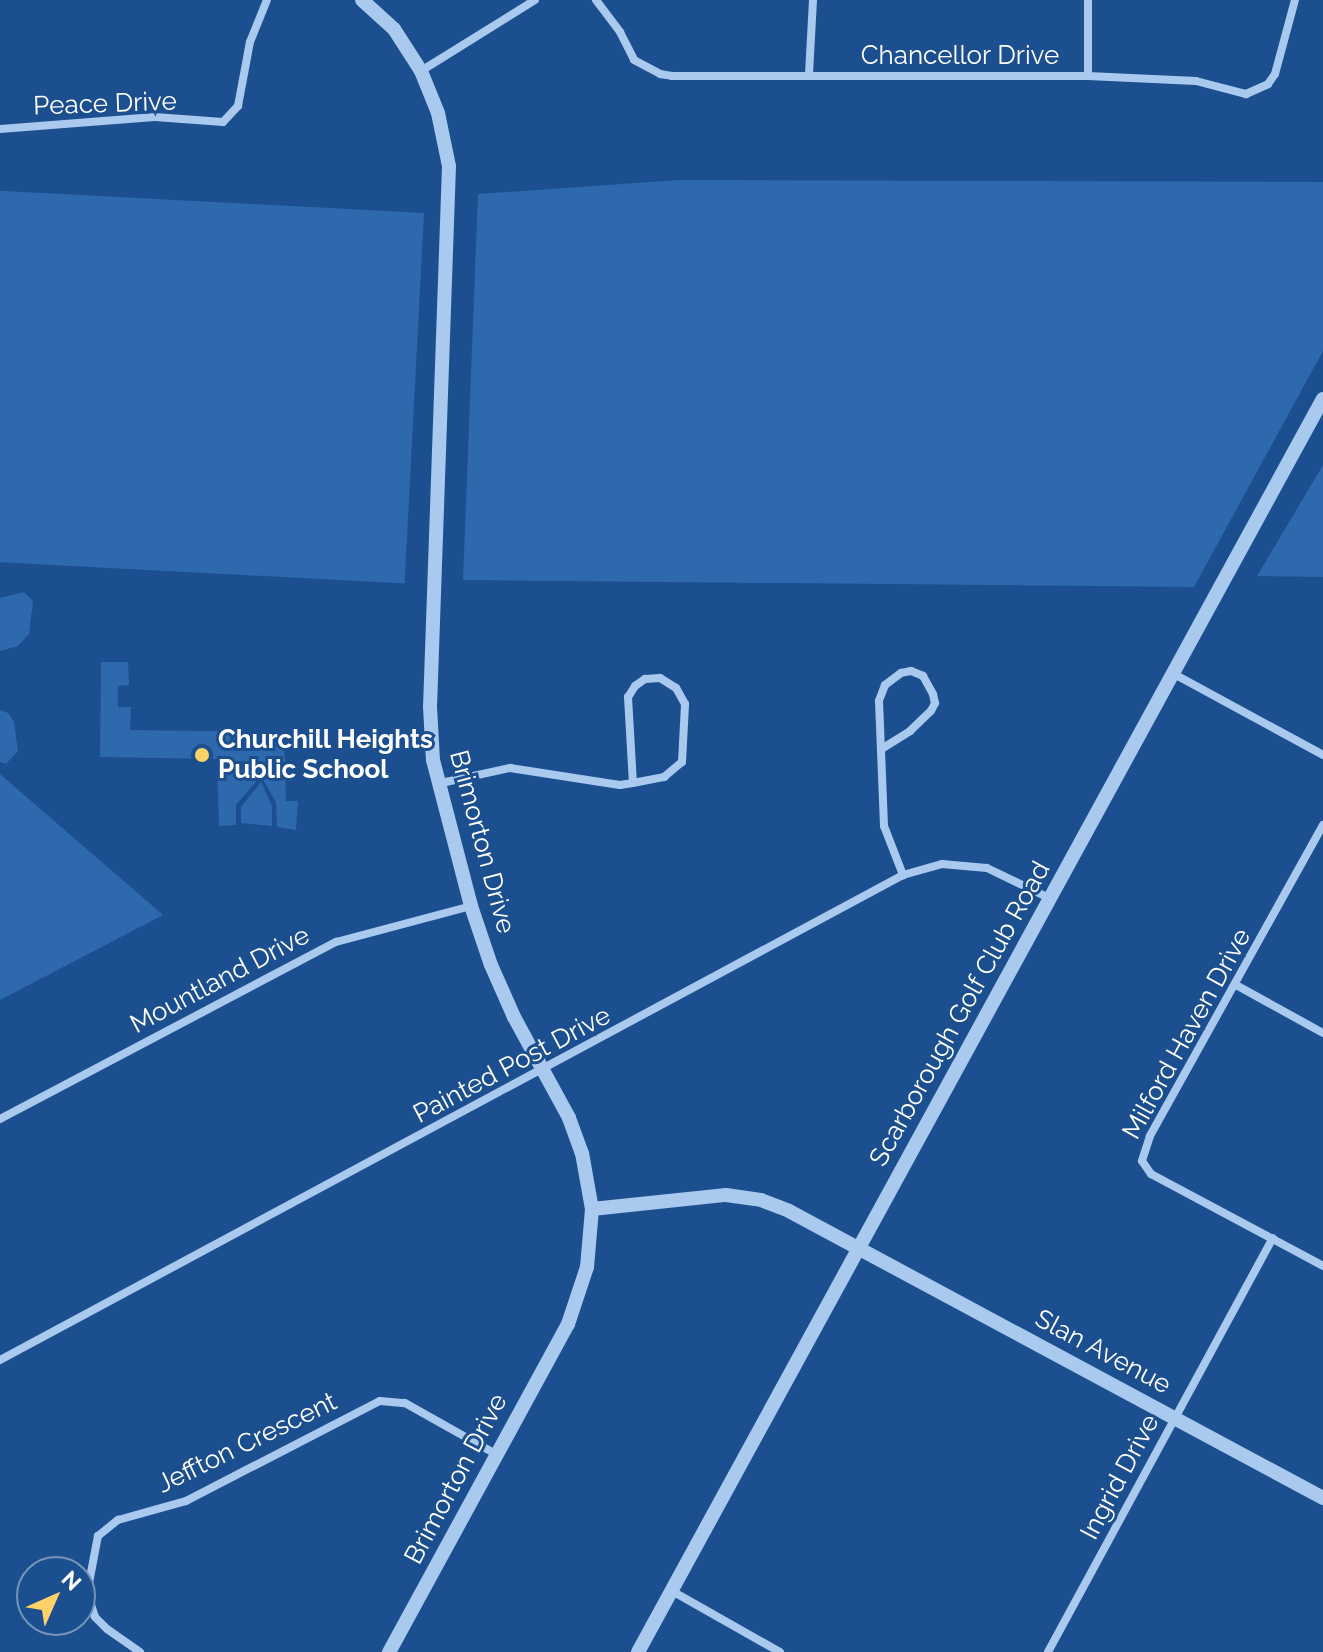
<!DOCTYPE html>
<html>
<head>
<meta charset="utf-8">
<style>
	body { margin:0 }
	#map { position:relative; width:1323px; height:1652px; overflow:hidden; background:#1b4f8f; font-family:Raleway,sans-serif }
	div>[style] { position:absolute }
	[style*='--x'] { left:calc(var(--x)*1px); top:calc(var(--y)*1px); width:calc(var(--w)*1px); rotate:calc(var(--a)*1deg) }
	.green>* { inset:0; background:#2e69ad; transform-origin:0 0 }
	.minor>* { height:8px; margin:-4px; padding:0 4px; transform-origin:4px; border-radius:4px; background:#a9c9ee }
	.tertiary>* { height:14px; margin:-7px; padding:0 7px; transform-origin:7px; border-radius:7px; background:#a9c9ee }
	.dots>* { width:22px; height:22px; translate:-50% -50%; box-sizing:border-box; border:4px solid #1b4f8f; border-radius:50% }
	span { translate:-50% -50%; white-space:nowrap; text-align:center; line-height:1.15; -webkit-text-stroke:6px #1b4f8f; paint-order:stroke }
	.street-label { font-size:26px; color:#fff }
	.poi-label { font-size:26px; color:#fff; font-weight:700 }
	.left { translate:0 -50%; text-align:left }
	.north { position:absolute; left:16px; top:1556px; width:80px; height:80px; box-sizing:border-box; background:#1b4f8f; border:2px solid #7695bc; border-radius:50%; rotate:45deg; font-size:22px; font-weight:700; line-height:32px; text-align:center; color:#fff }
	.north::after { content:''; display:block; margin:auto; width:28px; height:36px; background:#ffd166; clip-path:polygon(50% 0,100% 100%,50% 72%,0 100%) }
</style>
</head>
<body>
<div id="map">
	<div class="green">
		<i style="clip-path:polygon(679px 180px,1323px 182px,1323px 351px,1194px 587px,463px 580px,478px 194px)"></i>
		<i style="left:424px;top:213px;width:371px;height:425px;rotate:93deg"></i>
		<i style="clip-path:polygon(1323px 465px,1323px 577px,1257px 576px)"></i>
		<i style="clip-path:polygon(24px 592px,33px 601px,29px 634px,18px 646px,0 651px,0 598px)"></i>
		<i style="clip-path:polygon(101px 662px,128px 662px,129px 685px,118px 686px,118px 707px,131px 707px,130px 730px,284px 732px,286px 801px,298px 801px,296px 830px,277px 827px,276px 802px,261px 776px,236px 805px,236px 825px,219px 826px,217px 759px,100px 757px)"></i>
		<i style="clip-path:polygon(0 710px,8px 713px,14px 722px,18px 751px,6px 764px,0 762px)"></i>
		<i style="clip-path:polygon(0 774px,163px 915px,0 1000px)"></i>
		<i style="clip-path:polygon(261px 782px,272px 806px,272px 826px,241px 823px,241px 807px)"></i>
	</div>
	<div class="minor">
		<i style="--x:596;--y:0;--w:40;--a:53"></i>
		<i style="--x:620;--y:32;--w:31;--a:63"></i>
		<i style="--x:634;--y:60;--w:30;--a:28"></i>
		<i style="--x:660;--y:74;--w:12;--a:9"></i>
		<i style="--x:672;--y:76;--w:416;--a:0"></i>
		<i style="--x:1088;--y:76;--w:108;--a:2.7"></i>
		<i style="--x:1196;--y:81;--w:52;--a:14.6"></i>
		<i style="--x:1246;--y:94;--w:24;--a:-24"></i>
		<i style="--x:1268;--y:84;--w:12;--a:-55"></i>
		<i style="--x:1275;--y:74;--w:77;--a:-74.9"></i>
		<i style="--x:421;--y:71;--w:134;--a:-31.9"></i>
		<i style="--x:809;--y:74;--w:74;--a:-86.9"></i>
		<i style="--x:1088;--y:76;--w:76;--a:-90"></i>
		<i style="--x:0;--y:129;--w:155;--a:-4.4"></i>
		<i style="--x:155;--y:117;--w:68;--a:4.2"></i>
		<i style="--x:223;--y:122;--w:22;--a:-47"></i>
		<i style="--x:238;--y:106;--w:65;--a:-79.4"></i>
		<i style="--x:250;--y:42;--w:45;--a:-68"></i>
		<i style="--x:1174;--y:674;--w:170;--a:28.5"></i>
		<i style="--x:883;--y:748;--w:32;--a:-32"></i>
		<i style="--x:910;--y:731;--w:29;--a:-44"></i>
		<i style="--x:931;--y:711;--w:9;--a:-63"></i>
		<i style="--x:935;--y:703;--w:9;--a:-103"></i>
		<i style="--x:933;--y:694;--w:21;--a:-119"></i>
		<i style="--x:923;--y:676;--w:13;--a:-157"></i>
		<i style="--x:911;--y:671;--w:10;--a:169"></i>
		<i style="--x:901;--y:673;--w:20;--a:143"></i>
		<i style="--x:885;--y:685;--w:17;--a:111"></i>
		<i style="--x:879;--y:701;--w:125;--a:87.7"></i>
		<i style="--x:884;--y:826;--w:53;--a:68.8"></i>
		<i style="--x:441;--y:783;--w:71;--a:-12.3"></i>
		<i style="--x:510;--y:768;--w:111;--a:8.8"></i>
		<i style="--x:620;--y:785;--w:13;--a:-9"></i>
		<i style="--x:633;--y:783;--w:32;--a:-11"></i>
		<i style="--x:664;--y:777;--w:23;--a:-40"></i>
		<i style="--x:682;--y:762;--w:58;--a:-87"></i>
		<i style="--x:685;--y:704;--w:18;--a:-119"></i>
		<i style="--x:676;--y:688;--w:19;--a:-148"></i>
		<i style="--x:660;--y:678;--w:15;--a:176"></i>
		<i style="--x:645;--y:679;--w:12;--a:145"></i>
		<i style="--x:635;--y:686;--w:13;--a:122"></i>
		<i style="--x:628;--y:697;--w:86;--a:86.7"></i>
		<i style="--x:1323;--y:825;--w:356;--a:119.1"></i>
		<i style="--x:1150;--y:1136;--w:26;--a:108"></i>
		<i style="--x:1142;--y:1161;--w:16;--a:55"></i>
		<i style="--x:1151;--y:1174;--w:195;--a:28.1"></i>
		<i style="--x:1236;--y:985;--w:99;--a:28.9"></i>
		<i style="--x:0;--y:1119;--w:380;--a:-27.8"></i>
		<i style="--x:336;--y:942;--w:140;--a:-14.9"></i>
		<i style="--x:0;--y:1360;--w:1025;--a:-28.24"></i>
		<i style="--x:903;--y:875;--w:41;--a:-15.8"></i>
		<i style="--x:942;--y:864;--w:45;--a:5.1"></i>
		<i style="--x:987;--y:868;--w:71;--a:25.8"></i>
		<i style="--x:672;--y:1591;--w:124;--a:29.5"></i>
		<i style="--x:140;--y:1652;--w:40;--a:-145.1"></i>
		<i style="--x:107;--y:1629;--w:17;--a:-135"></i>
		<i style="--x:95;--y:1617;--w:16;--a:-108"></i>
		<i style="--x:90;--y:1602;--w:19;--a:-93"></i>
		<i style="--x:89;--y:1583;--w:48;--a:-79.2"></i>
		<i style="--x:98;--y:1536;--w:26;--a:-39"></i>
		<i style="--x:118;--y:1520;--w:71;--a:-15.6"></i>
		<i style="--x:186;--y:1501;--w:218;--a:-27.3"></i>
		<i style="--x:380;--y:1401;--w:25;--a:5"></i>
		<i style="--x:405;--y:1403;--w:104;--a:29.3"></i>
		<i style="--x:1048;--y:1652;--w:471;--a:-61.5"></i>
	</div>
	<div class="tertiary">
		<i style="--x:362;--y:0;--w:43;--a:42.2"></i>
		<i style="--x:394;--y:29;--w:50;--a:57.3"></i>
		<i style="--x:421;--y:71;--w:45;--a:68"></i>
		<i style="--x:438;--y:113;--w:54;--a:78.3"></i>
		<i style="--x:449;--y:166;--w:541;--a:92.01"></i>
		<i style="--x:430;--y:707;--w:53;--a:86.8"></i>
		<i style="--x:433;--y:760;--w:151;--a:75.4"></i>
		<i style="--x:471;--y:906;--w:62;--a:71.3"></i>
		<i style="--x:491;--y:965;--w:57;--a:66.1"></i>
		<i style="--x:514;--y:1017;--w:115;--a:61.4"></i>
		<i style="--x:569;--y:1118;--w:37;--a:70"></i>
		<i style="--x:582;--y:1153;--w:57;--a:79.9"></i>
		<i style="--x:592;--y:1209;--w:58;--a:94.9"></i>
		<i style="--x:587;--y:1267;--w:60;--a:108.4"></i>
		<i style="--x:568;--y:1324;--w:374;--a:118.6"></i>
		<i style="--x:592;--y:1209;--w:135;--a:-6"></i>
		<i style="--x:726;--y:1195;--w:35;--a:8"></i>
		<i style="--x:761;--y:1200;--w:30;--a:21"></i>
		<i style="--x:789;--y:1211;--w:606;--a:28.26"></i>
		<i style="--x:638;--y:1652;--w:1428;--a:-61.34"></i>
	</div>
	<div class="dots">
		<i style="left:202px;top:755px;background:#ffd166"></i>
	</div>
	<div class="street-label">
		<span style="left:960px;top:56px">Chancellor Drive</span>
		<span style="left:105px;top:104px;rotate:-2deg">Peace Drive</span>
		<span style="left:482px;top:842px;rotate:75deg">Brimorton Drive</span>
		<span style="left:220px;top:980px;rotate:-28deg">Mountland Drive</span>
		<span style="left:960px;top:1014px;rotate:-61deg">Scarborough Golf Club Road</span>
		<span style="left:1187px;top:1034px;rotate:-61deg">Milford Haven Drive</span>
		<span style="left:512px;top:1065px;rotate:-28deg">Painted Post Drive</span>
		<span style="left:1103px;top:1352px;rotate:28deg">Slan Avenue</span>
		<span style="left:247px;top:1443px;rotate:-26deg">Jeffton Crescent</span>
		<span style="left:1120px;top:1477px;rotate:-62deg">Ingrid Drive</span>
		<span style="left:456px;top:1479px;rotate:-62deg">Brimorton Drive</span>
	</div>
	<div class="poi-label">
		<span class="left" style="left:218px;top:755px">Churchill Heights<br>Public School</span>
	</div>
	<div class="north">N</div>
</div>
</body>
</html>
